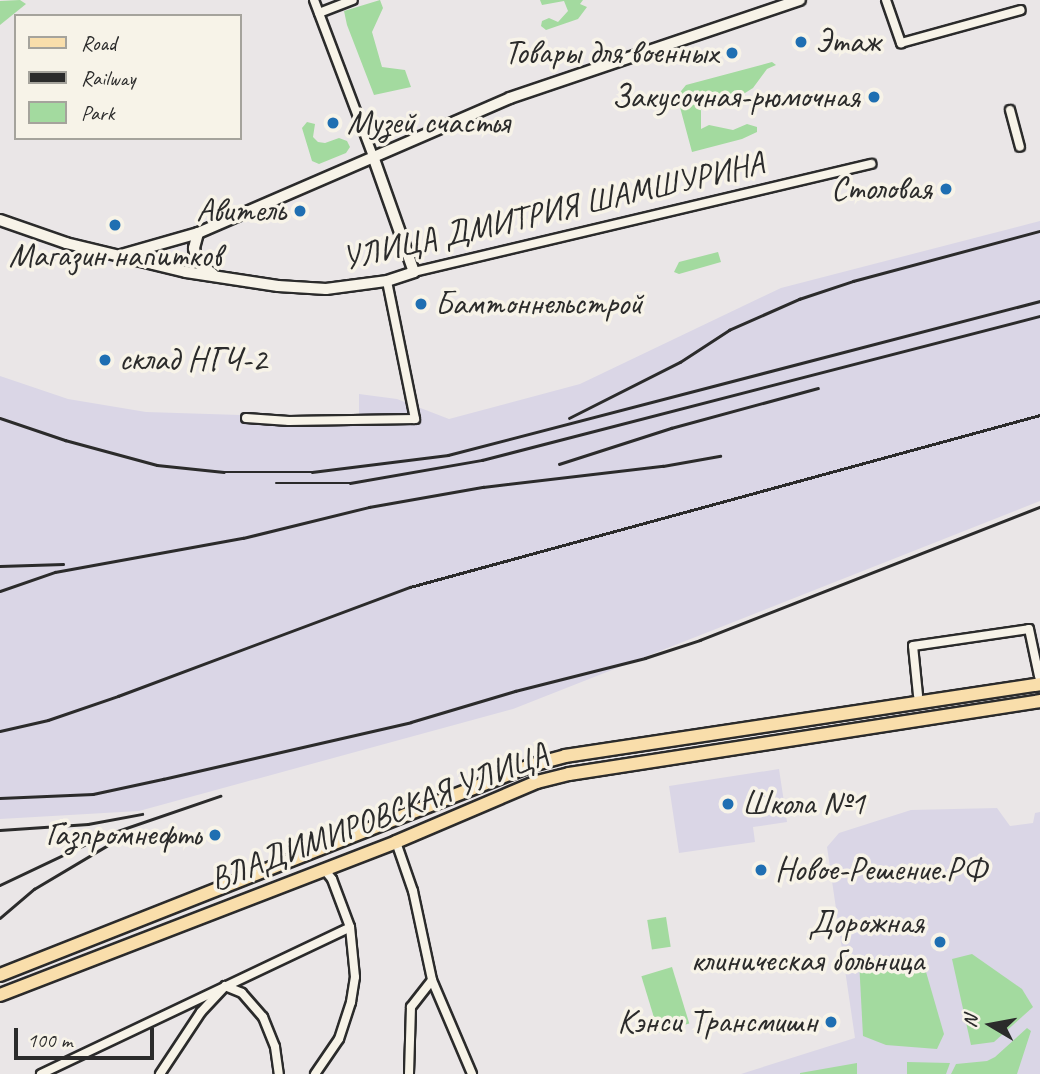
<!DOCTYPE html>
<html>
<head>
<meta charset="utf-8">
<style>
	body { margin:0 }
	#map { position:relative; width:1040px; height:1074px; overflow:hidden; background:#eae6e7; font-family:Caveat,sans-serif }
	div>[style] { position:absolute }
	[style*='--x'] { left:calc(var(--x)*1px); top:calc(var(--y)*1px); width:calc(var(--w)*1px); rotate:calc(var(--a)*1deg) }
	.built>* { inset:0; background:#dad6e6 }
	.green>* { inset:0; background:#a3da9f; transform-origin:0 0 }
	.roads { filter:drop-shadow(2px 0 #2b2b2b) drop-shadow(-2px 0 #2b2b2b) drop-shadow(0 2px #2b2b2b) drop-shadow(0 -2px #2b2b2b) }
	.street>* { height:8px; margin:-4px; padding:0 4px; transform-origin:4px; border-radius:4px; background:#f7f3e8 }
	.secondary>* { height:10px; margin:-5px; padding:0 5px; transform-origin:5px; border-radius:5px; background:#f7f3e8 }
	.primary>* { height:12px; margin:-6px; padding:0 6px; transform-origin:6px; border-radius:6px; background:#f9deab }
	.rail>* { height:2.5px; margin:-1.25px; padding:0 1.25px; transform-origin:1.25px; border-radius:1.25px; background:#2b2b2b }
	.dots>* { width:19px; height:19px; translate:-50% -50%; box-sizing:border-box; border:4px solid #f7f3e8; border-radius:50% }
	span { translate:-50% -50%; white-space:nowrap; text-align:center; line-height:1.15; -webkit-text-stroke:7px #f7f3e8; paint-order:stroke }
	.poi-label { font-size:33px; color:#2b2b2b }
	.left { translate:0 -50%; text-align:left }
	.right { translate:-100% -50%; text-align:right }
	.street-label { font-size:33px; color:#2b2b2b }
	.legend { position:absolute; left:14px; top:14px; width:228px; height:126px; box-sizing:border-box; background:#f7f3e8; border:2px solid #a5a39c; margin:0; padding:9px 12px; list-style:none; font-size:21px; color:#2b2b2b }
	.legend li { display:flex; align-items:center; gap:14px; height:35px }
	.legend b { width:35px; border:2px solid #a5a39c }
	.north { position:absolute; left:956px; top:990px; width:70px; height:70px; -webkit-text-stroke:5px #f7f3e8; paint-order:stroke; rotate:280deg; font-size:19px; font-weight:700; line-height:28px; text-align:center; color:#2b2b2b }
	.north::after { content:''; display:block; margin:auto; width:24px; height:32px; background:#2b2b2b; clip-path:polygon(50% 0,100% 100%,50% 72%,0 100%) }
	.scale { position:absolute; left:14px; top:1028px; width:140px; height:32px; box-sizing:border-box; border:4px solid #2b2b2b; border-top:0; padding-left:9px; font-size:21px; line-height:24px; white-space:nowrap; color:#2b2b2b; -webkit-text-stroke:5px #f7f3e8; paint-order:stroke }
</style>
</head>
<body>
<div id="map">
	<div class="built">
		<i style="clip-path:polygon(1040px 221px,1040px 501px,513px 709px,139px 811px,0 819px,0 376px,68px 399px,146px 412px,335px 418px,359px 416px,359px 394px,397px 399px,449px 419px,580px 384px,781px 288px)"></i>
		<i style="clip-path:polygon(779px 769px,787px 822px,753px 827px,755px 842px,679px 853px,669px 786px)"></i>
		<i style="clip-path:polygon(997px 808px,1010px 826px,1033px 823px,1035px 813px,1040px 812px,1040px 1074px,741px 1074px,855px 1038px,827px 847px,839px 833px,911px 810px)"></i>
	</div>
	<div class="green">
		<i style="clip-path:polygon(20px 0,26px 4px,0 25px,0 1px)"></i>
		<i style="clip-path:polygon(380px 0,383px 8px,372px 32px,382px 67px,405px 70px,411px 87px,374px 95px,347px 25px,344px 11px)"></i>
		<i style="clip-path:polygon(540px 0,583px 0,580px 4px,587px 7px,578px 19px,546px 30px,541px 26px,542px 21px,549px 18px,558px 22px,568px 11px,564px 1px,542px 5px)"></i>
		<i style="clip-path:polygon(772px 62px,776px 65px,767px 69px,753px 88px,737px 98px,705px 101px,701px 110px,701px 129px,709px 125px,733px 130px,747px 124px,757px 127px,757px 132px,742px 139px,692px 152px,677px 96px,686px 85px)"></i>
		<i style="clip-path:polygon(307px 122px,315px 124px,313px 137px,318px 142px,325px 143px,339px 138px,347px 141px,350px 147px,346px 153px,319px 164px,312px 161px,302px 128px)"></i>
		<i style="clip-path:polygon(718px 252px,721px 262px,679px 274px,674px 272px,679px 262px)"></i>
		<i style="left:666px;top:917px;width:30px;height:19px;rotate:81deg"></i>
		<i style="clip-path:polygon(972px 954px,1022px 989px,1033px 1007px,994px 1042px,971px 1045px,952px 959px)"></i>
		<i style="clip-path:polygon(922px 958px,944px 1034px,937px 1049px,886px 1045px,863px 1036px,859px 960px)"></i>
		<i style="left:672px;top:967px;width:59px;height:32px;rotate:73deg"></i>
		<i style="clip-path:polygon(1027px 1028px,1031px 1031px,1017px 1074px,951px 1074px,956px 1064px,987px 1061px,995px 1057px)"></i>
		<i style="clip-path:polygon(907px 1062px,950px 1063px,946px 1074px,907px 1074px)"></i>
		<i style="clip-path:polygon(857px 1063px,857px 1074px,800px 1074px,800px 1073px)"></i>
	</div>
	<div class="roads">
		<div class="street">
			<i style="--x:314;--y:0;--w:170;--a:69.3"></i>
			<i style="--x:886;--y:0;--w:46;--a:70.8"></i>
			<i style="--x:901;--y:43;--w:124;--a:-15.4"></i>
			<i style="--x:319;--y:13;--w:36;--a:-21"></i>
			<i style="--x:1010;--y:110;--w:38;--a:75"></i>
			<i style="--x:414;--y:272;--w:470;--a:-13.3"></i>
			<i style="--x:246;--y:418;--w:43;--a:4"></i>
			<i style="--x:289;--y:421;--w:126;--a:-0.9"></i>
			<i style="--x:415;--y:419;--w:141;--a:-101.5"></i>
			<i style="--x:918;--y:695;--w:49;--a:-95.8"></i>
			<i style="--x:913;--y:646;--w:117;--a:-8.3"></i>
			<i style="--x:1029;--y:629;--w:48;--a:78"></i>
			<i style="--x:396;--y:842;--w:52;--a:70.9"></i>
			<i style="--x:413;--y:891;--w:91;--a:77.9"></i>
			<i style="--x:432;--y:980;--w:102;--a:66.9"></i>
			<i style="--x:41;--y:1074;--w:342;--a:-25.4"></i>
			<i style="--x:350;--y:927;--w:51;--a:-110.6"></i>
			<i style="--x:332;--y:879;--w:13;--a:-129"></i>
			<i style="--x:160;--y:1074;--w:74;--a:-56.5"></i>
			<i style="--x:201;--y:1012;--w:35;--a:-47"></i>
			<i style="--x:225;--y:986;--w:18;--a:22"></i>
			<i style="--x:242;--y:993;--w:32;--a:49"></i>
			<i style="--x:263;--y:1017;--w:32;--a:68"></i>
			<i style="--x:275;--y:1047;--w:27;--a:82"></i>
			<i style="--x:315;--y:1074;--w:42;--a:-55.6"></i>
			<i style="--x:339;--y:1039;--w:39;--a:-72"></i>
			<i style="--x:351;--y:1002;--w:25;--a:-81"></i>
			<i style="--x:355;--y:977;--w:50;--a:-95.7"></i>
			<i style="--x:409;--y:1074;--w:67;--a:-88.3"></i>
			<i style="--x:411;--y:1007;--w:34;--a:-52"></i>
		</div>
		<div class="secondary">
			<i style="--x:0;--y:220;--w:70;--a:19.2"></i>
			<i style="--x:66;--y:243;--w:123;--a:13.6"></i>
			<i style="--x:186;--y:272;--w:93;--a:8.7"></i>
			<i style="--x:278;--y:286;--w:48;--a:3.6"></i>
			<i style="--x:326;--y:289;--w:62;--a:-7.5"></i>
			<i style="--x:387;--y:281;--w:28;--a:-18"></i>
			<i style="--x:414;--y:272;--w:120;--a:-109.5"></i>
			<i style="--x:198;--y:233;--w:16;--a:105"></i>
			<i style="--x:194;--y:248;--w:14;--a:78"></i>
			<i style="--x:197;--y:262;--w:20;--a:37"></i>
			<i style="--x:121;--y:255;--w:80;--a:-15.9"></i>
			<i style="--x:198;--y:233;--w:340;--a:-23.4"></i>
			<i style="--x:510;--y:98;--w:306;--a:-18.7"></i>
		</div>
		<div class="primary">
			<i style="--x:0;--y:975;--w:572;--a:-21.54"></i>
			<i style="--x:532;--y:765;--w:34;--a:-15"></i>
			<i style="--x:565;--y:756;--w:480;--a:-8.6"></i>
			<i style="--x:0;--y:995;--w:425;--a:-21.1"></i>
			<i style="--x:396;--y:842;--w:153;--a:-23.1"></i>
			<i style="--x:537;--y:782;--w:33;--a:-14"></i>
			<i style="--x:569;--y:774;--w:477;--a:-8.8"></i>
		</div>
	</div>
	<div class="rail">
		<i style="--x:0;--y:418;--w:69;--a:18.7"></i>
		<i style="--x:65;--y:440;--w:95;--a:15.2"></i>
		<i style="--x:157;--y:465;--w:67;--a:6"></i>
		<i style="--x:224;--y:472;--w:88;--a:0"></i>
		<i style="--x:312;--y:472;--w:137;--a:-7.1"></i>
		<i style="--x:448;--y:455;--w:612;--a:-14.58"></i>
		<i style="--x:569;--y:418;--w:124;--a:-26.8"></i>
		<i style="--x:680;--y:362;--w:59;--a:-33.1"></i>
		<i style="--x:729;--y:330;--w:77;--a:-23.9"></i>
		<i style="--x:799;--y:299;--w:57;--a:-18.4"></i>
		<i style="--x:853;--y:281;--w:194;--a:-15"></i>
		<i style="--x:559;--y:464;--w:118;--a:-17.8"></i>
		<i style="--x:671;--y:428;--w:152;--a:-15.2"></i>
		<i style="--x:276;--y:483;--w:74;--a:0"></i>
		<i style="--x:350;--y:483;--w:134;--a:-9.9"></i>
		<i style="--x:482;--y:460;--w:576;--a:-14.47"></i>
		<i style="--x:0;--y:566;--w:63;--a:-1.8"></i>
		<i style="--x:0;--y:591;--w:58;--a:-19.1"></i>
		<i style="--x:55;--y:572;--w:191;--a:-10.3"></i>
		<i style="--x:243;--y:538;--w:130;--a:-13.8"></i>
		<i style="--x:369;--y:507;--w:116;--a:-10"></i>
		<i style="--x:483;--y:487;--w:181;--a:-6.7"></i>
		<i style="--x:663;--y:466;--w:58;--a:-10"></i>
		<i style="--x:0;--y:731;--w:49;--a:-12.9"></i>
		<i style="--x:48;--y:720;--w:74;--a:-18.9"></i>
		<i style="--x:118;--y:696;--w:312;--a:-20.5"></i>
		<i style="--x:410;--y:587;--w:653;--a:-15.27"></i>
		<i style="--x:0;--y:798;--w:93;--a:-2.5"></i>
		<i style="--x:93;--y:794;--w:72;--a:-12.1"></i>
		<i style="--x:163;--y:779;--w:254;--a:-12.9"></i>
		<i style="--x:411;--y:722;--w:109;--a:-16.6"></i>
		<i style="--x:515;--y:691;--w:134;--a:-14.2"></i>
		<i style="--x:645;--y:658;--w:58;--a:-18.1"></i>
		<i style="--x:700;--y:640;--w:365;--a:-21.4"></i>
		<i style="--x:0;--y:830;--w:88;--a:-3.9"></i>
		<i style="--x:88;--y:824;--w:55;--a:-10.5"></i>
		<i style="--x:0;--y:885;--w:114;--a:-25.4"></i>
		<i style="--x:103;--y:836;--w:124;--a:-18.9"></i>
		<i style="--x:0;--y:918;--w:45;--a:-40.5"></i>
		<i style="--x:34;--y:889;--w:100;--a:-30.7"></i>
	</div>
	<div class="dots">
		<i style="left:801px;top:42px;background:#1f6fb2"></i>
		<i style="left:732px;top:53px;background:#1f6fb2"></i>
		<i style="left:874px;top:97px;background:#1f6fb2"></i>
		<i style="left:333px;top:123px;background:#1f6fb2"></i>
		<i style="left:946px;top:189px;background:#1f6fb2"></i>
		<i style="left:300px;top:211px;background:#1f6fb2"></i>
		<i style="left:115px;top:225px;background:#1f6fb2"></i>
		<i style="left:421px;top:304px;background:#1f6fb2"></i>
		<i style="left:105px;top:360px;background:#1f6fb2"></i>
		<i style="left:728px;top:804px;background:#1f6fb2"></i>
		<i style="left:215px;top:835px;background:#1f6fb2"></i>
		<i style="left:761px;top:870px;background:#1f6fb2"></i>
		<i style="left:940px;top:942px;background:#1f6fb2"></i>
		<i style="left:831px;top:1022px;background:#1f6fb2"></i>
	</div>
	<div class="poi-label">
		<span class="left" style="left:815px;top:42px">Этаж</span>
		<span class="right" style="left:718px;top:53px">Товары для военных</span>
		<span class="right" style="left:860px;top:97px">Закусочная-рюмочная</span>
		<span class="left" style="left:347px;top:123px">Музей счастья</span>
		<span class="right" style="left:932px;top:189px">Столовая</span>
		<span class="right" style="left:286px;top:211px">Авитель</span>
		<span style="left:115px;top:256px">Магазин напитков</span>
		<span class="left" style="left:435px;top:304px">Бамтоннельстрой</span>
		<span class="left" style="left:119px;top:360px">склад НГЧ-2</span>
		<span class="left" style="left:742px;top:804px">Школа №1</span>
		<span class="right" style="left:201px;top:835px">Газпромнефть</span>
		<span class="left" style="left:775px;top:870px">Новое-Решение.РФ</span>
		<span class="right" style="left:924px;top:942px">Дорожная<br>клиническая больница</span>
		<span class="right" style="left:817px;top:1022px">Кэнси Трансмишн</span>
	</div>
	<div class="street-label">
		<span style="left:553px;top:211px;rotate:-13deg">УЛИЦА ДМИТРИЯ ШАМШУРИНА</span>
		<span style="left:379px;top:817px;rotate:-21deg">ВЛАДИМИРОВСКАЯ УЛИЦА</span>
	</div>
	<ul class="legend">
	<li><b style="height:9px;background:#f9deab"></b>Road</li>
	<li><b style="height:9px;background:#2b2b2b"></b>Railway</li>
	<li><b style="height:19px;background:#a3da9f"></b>Park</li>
	</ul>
	<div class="north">N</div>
	<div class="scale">100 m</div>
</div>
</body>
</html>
